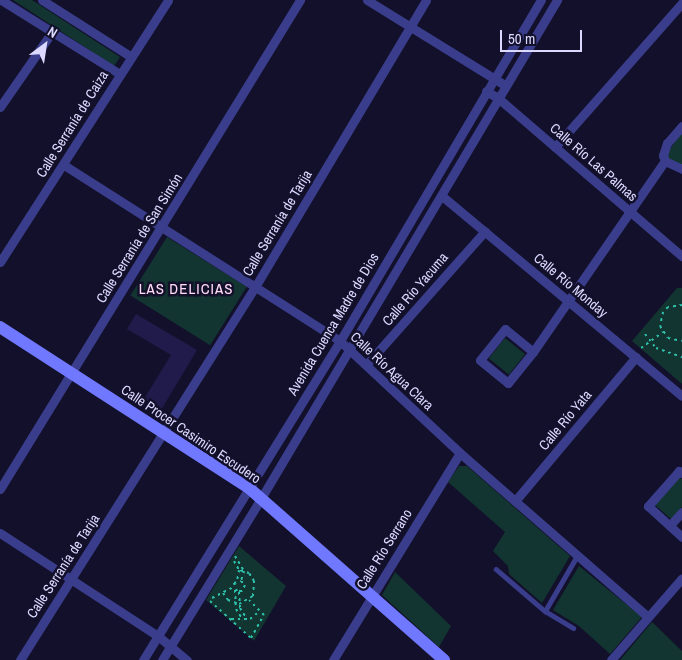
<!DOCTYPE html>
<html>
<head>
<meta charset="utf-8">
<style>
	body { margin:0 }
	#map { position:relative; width:682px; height:660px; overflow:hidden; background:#12102a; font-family:"Archivo Narrow",sans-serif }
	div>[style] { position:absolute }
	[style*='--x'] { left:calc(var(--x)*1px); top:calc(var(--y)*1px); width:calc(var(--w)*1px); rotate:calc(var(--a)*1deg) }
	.green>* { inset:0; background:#133531; transform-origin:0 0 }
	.building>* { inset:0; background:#211b4c }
	.path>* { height:2px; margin-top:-1px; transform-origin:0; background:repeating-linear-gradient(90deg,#2dc0ab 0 2.5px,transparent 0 6.5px) }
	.service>* { height:4.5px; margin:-2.25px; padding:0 2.25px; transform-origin:2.25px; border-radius:2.25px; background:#3a3d8b }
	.minor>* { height:9px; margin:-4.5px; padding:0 4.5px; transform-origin:4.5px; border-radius:4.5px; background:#3a3d8b }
	.secondary>* { height:12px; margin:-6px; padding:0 6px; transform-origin:6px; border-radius:6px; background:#7078ff }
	span { translate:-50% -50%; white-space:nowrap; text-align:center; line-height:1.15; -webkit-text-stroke:5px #12102a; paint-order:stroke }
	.street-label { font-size:14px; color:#dbd9ff }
	.neighbourhood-label { font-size:15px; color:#ffdbf5; letter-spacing:1px }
	.north { position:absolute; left:20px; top:20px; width:50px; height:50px; -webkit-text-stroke:4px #12102a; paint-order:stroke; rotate:31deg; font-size:14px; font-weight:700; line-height:20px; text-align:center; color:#dbd9ff }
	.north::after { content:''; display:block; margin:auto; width:18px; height:22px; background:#dbd9ff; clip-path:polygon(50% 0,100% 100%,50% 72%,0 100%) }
	.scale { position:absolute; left:500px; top:30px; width:82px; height:22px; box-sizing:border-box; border:2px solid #dbd9ff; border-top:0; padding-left:6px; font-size:15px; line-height:18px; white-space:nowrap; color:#dbd9ff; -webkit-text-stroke:4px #12102a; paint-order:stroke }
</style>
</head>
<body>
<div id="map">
	<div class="green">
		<i style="clip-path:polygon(13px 0,32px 0,120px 57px,114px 66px)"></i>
		<i style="clip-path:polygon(682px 131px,682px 165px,669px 159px,667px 154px)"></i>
		<i style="left:167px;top:237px;width:94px;height:69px;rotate:32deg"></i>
		<i style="clip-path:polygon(677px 288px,682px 288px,682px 384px,632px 341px)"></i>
		<i style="left:505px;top:338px;width:26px;height:26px;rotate:39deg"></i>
		<i style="clip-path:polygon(459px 466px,467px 466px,570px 556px,542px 603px,509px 574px,508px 566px,493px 551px,505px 532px,448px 482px)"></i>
		<i style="clip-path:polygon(679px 477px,682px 479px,682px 507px,671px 519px,654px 504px)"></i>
		<i style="clip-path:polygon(239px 546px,286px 586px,254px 641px,206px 600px)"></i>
		<i style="clip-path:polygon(579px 566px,642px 617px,610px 654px,579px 626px,553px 610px)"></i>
		<i style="clip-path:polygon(395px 572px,451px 626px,439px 647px,382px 595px)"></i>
		<i style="clip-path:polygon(652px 622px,682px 651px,682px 660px,620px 660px)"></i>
	</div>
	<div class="building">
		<i style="clip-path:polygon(136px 314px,197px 350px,161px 410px,144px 399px,171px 355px,127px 329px)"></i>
	</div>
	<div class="path">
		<i style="--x:682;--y:305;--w:14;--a:172"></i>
		<i style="--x:668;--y:307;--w:7;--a:135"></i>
		<i style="--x:663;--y:312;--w:14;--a:102"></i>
		<i style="--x:660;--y:326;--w:14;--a:56"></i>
		<i style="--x:668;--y:338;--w:14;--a:12"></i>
		<i style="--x:645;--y:334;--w:18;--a:52"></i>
		<i style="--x:656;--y:348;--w:28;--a:19"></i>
		<i style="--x:641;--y:348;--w:27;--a:-36"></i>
		<i style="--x:235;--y:556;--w:17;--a:59"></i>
		<i style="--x:244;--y:571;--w:10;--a:107"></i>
		<i style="--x:241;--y:581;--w:6;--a:45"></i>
		<i style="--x:245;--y:585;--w:7;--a:117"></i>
		<i style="--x:242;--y:591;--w:5;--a:180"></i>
		<i style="--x:237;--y:591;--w:9;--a:-111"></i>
		<i style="--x:234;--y:583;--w:7;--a:-16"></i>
		<i style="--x:234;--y:561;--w:10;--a:61"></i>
		<i style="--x:239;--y:570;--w:11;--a:100"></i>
		<i style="--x:235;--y:590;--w:19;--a:87"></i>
		<i style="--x:236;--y:609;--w:13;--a:58"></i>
		<i style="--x:239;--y:592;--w:16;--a:86"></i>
		<i style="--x:240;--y:608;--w:13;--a:58"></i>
		<i style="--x:223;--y:593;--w:9;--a:54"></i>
		<i style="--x:228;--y:600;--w:12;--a:20"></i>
		<i style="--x:239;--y:604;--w:16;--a:-30"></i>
		<i style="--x:253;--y:596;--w:15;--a:-86"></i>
		<i style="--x:254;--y:581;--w:9;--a:-122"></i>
		<i style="--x:249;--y:573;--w:10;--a:-163"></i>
		<i style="--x:212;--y:598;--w:25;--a:-27"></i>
		<i style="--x:210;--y:601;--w:55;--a:42.1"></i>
		<i style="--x:251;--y:638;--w:26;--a:-61"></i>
		<i style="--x:264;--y:615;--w:21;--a:-135"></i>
		<i style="--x:231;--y:619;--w:19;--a:0"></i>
		<i style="--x:250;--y:619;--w:13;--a:-39"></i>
	</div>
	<div class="service">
		<i style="--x:496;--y:569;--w:65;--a:40.6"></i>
		<i style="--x:545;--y:611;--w:33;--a:31"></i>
		<i style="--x:545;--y:611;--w:64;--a:-59.8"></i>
	</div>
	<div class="minor">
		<i style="--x:1;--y:0;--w:140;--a:31.9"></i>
		<i style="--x:42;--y:0;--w:104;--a:32.5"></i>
		<i style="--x:367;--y:0;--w:163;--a:31.7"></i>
		<i style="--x:486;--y:91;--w:14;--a:30"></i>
		<i style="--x:498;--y:98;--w:243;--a:40.7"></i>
		<i style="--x:0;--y:107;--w:91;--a:-55.3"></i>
		<i style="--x:682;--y:126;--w:23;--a:131"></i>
		<i style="--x:667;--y:143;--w:13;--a:108"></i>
		<i style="--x:663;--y:155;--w:6;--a:72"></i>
		<i style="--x:665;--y:161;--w:19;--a:25"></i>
		<i style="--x:555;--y:147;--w:192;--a:-48.6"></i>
		<i style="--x:64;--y:165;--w:327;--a:32.5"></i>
		<i style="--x:340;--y:341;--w:164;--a:43"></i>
		<i style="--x:460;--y:453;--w:249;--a:41.1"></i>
		<i style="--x:442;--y:196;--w:312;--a:39.8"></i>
		<i style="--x:0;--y:262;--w:311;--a:-57.3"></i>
		<i style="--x:505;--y:329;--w:36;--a:39"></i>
		<i style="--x:533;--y:352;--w:40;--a:129"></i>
		<i style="--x:508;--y:383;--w:36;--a:-141"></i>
		<i style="--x:480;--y:360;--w:40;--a:-51"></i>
		<i style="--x:533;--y:352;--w:232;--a:-55.4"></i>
		<i style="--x:366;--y:365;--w:179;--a:-48.4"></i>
		<i style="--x:682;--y:473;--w:4;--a:-146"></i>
		<i style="--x:679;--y:471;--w:47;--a:131.5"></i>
		<i style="--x:648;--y:506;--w:46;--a:42.4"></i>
		<i style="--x:0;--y:489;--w:574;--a:-58.47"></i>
		<i style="--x:515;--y:501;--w:188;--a:-50"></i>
		<i style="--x:670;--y:525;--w:18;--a:-47"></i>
		<i style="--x:0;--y:533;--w:189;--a:33.1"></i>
		<i style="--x:158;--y:636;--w:38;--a:40"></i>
		<i style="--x:20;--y:660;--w:441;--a:-57.8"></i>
		<i style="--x:255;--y:287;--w:334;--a:-59.2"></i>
		<i style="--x:143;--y:660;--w:375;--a:-58.3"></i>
		<i style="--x:340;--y:341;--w:396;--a:-59.5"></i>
		<i style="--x:162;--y:660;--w:188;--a:-58.5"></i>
		<i style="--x:260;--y:500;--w:582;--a:-59.29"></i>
		<i style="--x:333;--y:660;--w:243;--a:-58.5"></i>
		<i style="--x:611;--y:660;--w:108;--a:-49.1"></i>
	</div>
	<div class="secondary">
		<i style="--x:0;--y:327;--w:297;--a:32.9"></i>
		<i style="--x:249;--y:488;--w:260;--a:41.4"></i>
	</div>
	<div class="street-label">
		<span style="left:72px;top:124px;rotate:-58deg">Calle Serranía de Caiza</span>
		<span style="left:594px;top:162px;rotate:41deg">Calle Río Las Palmas</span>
		<span style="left:277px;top:223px;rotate:-59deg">Calle Serranía de Tarija</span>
		<span style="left:139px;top:238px;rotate:-58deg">Calle Serranía de San Simón</span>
		<span style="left:571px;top:285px;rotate:40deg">Calle Río Monday</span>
		<span style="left:415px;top:289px;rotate:-49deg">Calle Río Yacuma</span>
		<span style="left:333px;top:324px;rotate:-59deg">Avenida Cuenca Madre de Dios</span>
		<span style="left:392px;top:371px;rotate:43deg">Calle Río Agua Clara</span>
		<span style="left:565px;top:420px;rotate:-50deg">Calle Río Yata</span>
		<span style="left:191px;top:434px;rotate:34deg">Calle Procer Casimiro Escudero</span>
		<span style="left:384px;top:549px;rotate:-58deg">Calle Río Serrano</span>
		<span style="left:63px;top:566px;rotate:-57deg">Calle Serranía de Tarija</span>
	</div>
	<div class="neighbourhood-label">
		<span style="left:186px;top:289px">LAS DELICIAS</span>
	</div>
	<div class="north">N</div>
	<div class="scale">50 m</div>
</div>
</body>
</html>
